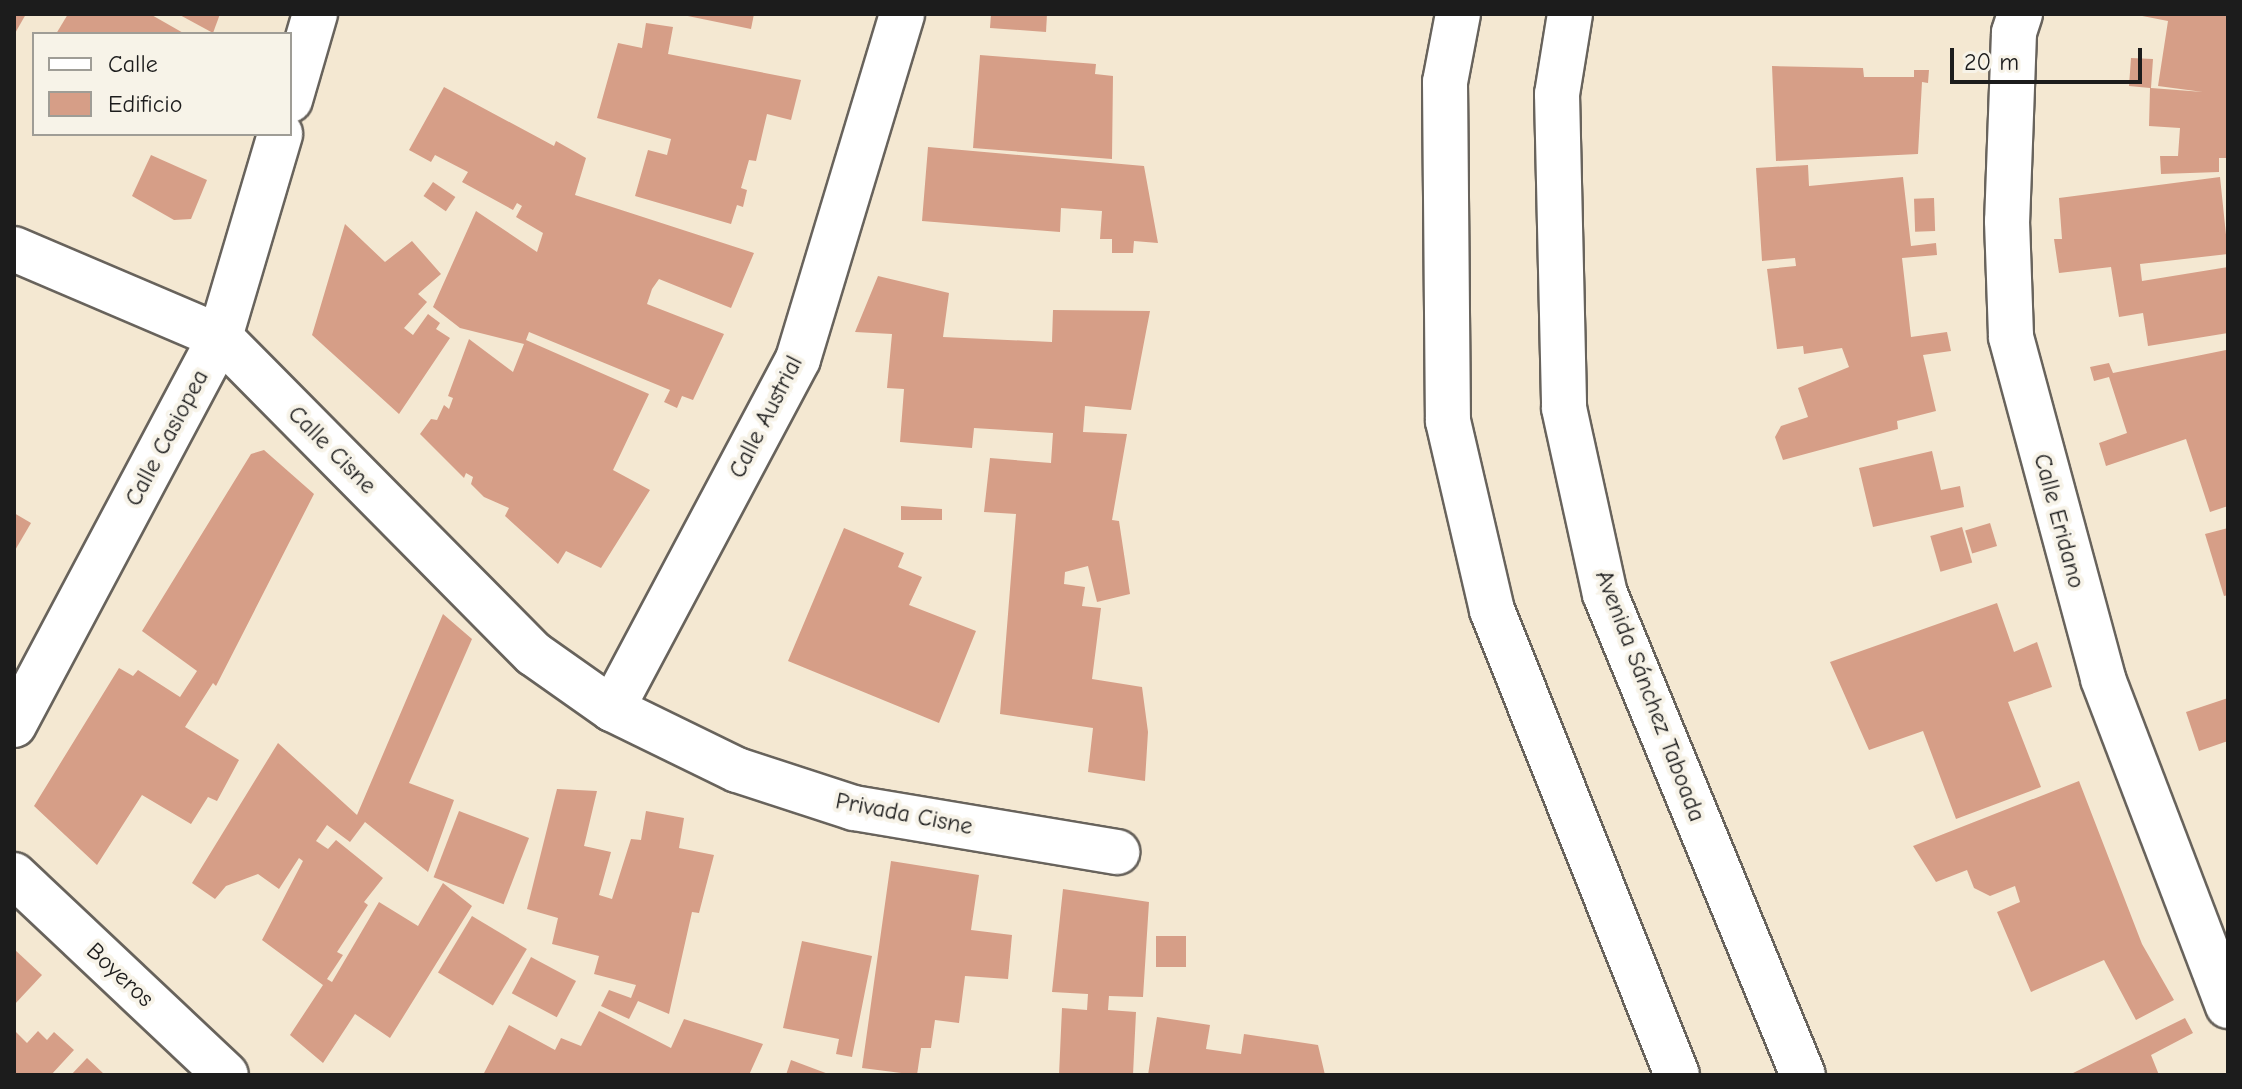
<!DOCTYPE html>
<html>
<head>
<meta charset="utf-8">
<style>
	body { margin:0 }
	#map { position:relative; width:2242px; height:1089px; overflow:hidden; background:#f4e8d2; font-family:"Comic Neue",sans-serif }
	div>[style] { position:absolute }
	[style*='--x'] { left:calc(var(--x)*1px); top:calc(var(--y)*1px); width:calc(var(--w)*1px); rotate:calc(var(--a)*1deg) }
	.building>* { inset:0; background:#d69e87; transform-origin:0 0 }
	.roads { filter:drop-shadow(2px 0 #68635c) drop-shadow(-2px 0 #68635c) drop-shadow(0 2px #68635c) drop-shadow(0 -2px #68635c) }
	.minor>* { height:44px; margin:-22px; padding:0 22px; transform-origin:22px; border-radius:22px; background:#fff }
	.tertiary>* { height:44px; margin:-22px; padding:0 22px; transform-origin:22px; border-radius:22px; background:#fff }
	.secondary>* { height:44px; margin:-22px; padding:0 22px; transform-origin:22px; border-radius:22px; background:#fff }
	span { translate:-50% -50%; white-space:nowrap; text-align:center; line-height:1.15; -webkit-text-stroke:8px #f7f3e8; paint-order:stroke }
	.street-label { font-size:24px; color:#1c1c1c }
	.frame { position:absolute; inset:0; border:16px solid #1c1c1c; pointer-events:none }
	.legend { position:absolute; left:32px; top:32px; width:260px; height:104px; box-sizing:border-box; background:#f7f3e8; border:2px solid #9f9d96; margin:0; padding:10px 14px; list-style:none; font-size:24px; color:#1c1c1c }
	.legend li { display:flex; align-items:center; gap:16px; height:40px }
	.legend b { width:40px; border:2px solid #9f9d96 }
	.scale { position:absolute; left:1950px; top:48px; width:192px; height:36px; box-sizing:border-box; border:4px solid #1c1c1c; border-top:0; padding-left:10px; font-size:24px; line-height:28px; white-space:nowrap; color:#1c1c1c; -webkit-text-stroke:6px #f7f3e8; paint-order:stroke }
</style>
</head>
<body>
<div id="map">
	<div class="building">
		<i style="clip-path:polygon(14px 14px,26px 14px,14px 35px)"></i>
		<i style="clip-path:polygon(68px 14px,150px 14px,185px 34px,56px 34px)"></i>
		<i style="clip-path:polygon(178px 14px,220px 14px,213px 33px)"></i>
		<i style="clip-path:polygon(678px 14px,754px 14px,751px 29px)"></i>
		<i style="clip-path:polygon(991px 14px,1047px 14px,1046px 32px,990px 28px)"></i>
		<i style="clip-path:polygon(2132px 14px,2228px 14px,2228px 158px,2219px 158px,2219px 172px,2161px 174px,2160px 156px,2178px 156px,2180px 128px,2149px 126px,2150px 88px,2129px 86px,2131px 58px,2153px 59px,2151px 88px,2203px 92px,2158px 86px,2168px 21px)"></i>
		<i style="clip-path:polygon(646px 23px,673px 27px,668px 54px,801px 80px,791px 120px,767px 114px,756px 161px,749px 160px,741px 188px,747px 190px,743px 207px,737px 205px,731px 224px,635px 196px,648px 150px,667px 155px,671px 139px,597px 118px,618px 43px,642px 48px)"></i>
		<i style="clip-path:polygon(980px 55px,1096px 64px,1095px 74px,1113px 76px,1112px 159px,973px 148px)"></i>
		<i style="clip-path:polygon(1772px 66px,1863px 68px,1864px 77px,1914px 77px,1914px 70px,1929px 70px,1928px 83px,1922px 82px,1918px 154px,1776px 161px)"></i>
		<i style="clip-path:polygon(444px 87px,554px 146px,556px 141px,586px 158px,575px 195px,754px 253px,731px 308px,659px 279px,652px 289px,647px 304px,724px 334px,693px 400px,682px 396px,677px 408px,664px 402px,670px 390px,529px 332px,526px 340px,649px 394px,613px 470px,650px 490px,601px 568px,566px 551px,558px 564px,505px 516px,509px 508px,484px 497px,471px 484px,473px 477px,466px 473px,464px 478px,420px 434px,431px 419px,437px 420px,444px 405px,449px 409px,453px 398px,448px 396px,469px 339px,513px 372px,524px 344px,460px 328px,433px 307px,476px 211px,537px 252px,543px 233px,516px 217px,522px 206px,517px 203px,513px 210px,462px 182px,468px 172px,435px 155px,431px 162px,409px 150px)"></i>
		<i style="clip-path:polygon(928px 147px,1144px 166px,1158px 243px,1134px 241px,1133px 253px,1112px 253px,1112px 239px,1100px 239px,1102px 211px,1061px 208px,1060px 232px,922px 221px)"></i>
		<i style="clip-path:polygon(151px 155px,207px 180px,191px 219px,174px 220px,132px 196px)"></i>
		<i style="clip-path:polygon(1808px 165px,1809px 186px,1903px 177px,1911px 246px,1936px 243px,1937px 255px,1902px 258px,1911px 337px,1947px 332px,1951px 351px,1923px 355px,1936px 411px,1897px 421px,1898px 429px,1783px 460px,1775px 437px,1781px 426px,1808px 417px,1798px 388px,1849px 367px,1842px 348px,1804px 354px,1803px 346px,1777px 349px,1767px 269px,1796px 266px,1795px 258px,1762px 261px,1756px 168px)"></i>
		<i style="clip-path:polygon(2220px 177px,2228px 254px,2140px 264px,2142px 281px,2228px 267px,2228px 333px,2148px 346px,2143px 313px,2119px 317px,2111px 267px,2059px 273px,2054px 239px,2062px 239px,2059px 198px)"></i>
		<i style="left:433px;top:182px;width:27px;height:17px;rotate:34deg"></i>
		<i style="left:1934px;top:198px;width:33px;height:20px;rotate:88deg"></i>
		<i style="clip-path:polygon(345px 224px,385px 262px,412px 241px,441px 274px,418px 294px,427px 302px,404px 328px,413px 335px,428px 314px,440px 323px,436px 329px,450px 338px,399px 414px,312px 335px)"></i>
		<i style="clip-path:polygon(878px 276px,949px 293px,943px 337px,1052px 342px,1053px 310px,1150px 311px,1131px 410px,1085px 406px,1083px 432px,1127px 434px,1112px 520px,1119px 521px,1130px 594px,1097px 602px,1088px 566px,1065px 572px,1064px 584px,1085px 587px,1082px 606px,1101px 608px,1092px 679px,1142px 687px,1148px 732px,1145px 781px,1088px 772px,1093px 728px,1000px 714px,1016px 514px,984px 512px,990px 458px,1051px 463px,1053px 433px,974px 428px,972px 448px,900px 442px,904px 389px,887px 388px,892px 334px,855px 332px)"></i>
		<i style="clip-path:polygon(2226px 350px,2228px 506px,2210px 512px,2186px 439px,2106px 466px,2099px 443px,2127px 433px,2109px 377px,2094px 381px,2090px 367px,2109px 363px,2113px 373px)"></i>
		<i style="clip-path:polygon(264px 450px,314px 494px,216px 686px,213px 683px,185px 727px,239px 760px,217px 801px,208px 797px,191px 824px,142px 795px,97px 865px,34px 806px,119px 668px,133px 676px,138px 670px,180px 697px,197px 671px,142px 631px,251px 454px)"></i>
		<i style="clip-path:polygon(1932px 451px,1941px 490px,1960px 486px,1964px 507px,1873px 527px,1859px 468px)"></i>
		<i style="clip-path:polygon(901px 506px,942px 509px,942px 520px,901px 520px)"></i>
		<i style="clip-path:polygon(14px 513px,31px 523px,14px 552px)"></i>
		<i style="left:1990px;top:523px;width:24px;height:26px;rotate:73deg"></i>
		<i style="left:1962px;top:527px;width:37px;height:33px;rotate:74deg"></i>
		<i style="clip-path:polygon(844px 528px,904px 553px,898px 567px,922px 577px,909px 605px,976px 631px,939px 723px,788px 661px)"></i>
		<i style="clip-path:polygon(2228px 528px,2228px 595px,2224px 596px,2205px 534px)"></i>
		<i style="clip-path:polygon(1997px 603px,2014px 652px,2037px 642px,2052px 687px,2008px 702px,2041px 787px,1956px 819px,1923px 731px,1869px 750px,1830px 662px)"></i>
		<i style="clip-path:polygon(443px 614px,472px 639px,409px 783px,454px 800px,428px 872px,365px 822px,350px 842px,327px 825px,316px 841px,328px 849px,336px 840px,383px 878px,364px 902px,368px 905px,337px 952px,343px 955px,327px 979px,332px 982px,379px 902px,418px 926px,443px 883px,472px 906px,390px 1038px,355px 1014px,323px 1063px,290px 1035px,323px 985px,262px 940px,303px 861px,299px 858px,279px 889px,258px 874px,226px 886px,215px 899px,192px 883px,278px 743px,357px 815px)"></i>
		<i style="clip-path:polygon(2228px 698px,2228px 741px,2199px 751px,2186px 712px)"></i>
		<i style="clip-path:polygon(2079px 781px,2142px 944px,2174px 1000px,2136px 1020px,2104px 960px,2031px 992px,1997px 912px,2020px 902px,2015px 886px,1990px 896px,1974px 888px,1967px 870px,1936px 882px,1913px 846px)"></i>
		<i style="clip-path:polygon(557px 789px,597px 791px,584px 846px,611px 852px,599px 895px,612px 899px,631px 839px,641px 840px,646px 811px,684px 818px,679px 848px,714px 855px,699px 913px,692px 912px,669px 1014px,638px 1001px,629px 1019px,601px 1006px,609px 990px,631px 998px,636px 985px,594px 974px,599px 956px,552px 944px,558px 918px,527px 909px)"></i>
		<i style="left:459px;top:811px;width:75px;height:71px;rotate:21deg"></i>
		<i style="clip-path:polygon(891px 861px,979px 875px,971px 930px,1012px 935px,1008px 979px,965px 976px,959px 1023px,935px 1020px,931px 1048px,921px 1048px,917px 1075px,862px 1068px)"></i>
		<i style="clip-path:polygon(1063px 889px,1149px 902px,1143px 997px,1109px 996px,1108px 1010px,1136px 1012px,1133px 1075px,1059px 1075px,1062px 1008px,1087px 1010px,1088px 994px,1052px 992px)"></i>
		<i style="left:472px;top:916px;width:64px;height:66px;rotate:31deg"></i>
		<i style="left:1156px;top:936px;width:30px;height:31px"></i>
		<i style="clip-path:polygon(802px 941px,872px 956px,852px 1057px,836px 1054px,839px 1039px,783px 1028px)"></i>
		<i style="clip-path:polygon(14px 949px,42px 975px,14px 1005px)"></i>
		<i style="left:531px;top:957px;width:51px;height:41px;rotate:28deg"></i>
		<i style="clip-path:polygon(599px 1011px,671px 1048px,684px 1019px,763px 1044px,749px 1075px,483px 1075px,509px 1025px,555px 1050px,561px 1038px,581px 1046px)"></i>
		<i style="clip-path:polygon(1157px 1017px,1210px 1025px,1206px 1049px,1241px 1054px,1244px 1034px,1318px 1045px,1325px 1075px,1148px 1075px)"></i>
		<i style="clip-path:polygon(2185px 1018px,2193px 1033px,2151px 1055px,2159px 1075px,2069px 1075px)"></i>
		<i style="clip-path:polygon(14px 1030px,27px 1043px,38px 1031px,47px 1040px,54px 1032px,74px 1050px,51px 1075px,14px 1075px)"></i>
		<i style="clip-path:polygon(87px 1058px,105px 1075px,71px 1075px)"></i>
		<i style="clip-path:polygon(791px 1060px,831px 1075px,786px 1075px)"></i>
	</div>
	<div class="roads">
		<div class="minor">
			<i style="--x:2020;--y:14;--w:20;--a:108"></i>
			<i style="--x:2014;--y:33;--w:188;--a:92.1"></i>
			<i style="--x:2007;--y:221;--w:116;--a:88"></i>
			<i style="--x:2011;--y:337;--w:354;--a:74.9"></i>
			<i style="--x:2103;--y:679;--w:350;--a:69.1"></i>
			<i style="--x:14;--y:249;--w:224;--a:23.1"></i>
			<i style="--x:220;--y:337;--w:446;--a:45.3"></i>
			<i style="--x:534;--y:654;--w:95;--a:35.2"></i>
			<i style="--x:612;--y:709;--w:139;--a:26"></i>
			<i style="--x:737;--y:770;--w:123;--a:18"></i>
			<i style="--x:854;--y:808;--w:267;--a:9.5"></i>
			<i style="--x:612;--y:709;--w:396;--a:-62"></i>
			<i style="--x:798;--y:359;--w:360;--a:-73.2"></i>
			<i style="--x:14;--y:875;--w:291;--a:43.3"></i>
		</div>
		<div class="tertiary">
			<i style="--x:290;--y:100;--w:90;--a:-73.8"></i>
			<i style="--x:14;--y:725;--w:439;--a:-62"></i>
			<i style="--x:220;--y:337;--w:212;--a:-73.5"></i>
		</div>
		<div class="secondary">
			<i style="--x:1458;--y:14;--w:69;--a:100.8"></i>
			<i style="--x:1445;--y:82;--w:339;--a:89.5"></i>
			<i style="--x:1448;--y:421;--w:194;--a:76.9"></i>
			<i style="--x:1492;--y:610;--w:500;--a:68.3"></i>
			<i style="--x:1570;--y:14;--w:81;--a:99.2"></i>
			<i style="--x:1557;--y:94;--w:314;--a:88.7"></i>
			<i style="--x:1564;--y:408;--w:190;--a:77.6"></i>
			<i style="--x:1605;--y:594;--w:520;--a:67.63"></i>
		</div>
	</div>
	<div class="street-label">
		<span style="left:766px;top:417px;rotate:-63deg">Calle Austrial</span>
		<span style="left:167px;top:438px;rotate:-62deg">Calle Casiopea</span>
		<span style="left:332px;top:450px;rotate:45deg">Calle Cisne</span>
		<span style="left:2059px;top:521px;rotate:75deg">Calle Eridano</span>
		<span style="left:1650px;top:696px;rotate:69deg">Avenida Sánchez Taboada</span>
		<span style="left:904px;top:814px;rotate:11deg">Privada Cisne</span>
		<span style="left:120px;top:975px;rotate:43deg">Boyeros</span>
	</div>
	<div class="frame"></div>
	<ul class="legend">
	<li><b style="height:10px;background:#fff"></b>Calle</li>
	<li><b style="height:22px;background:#d69e87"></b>Edificio</li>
	</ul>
	<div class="scale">20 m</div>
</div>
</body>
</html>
